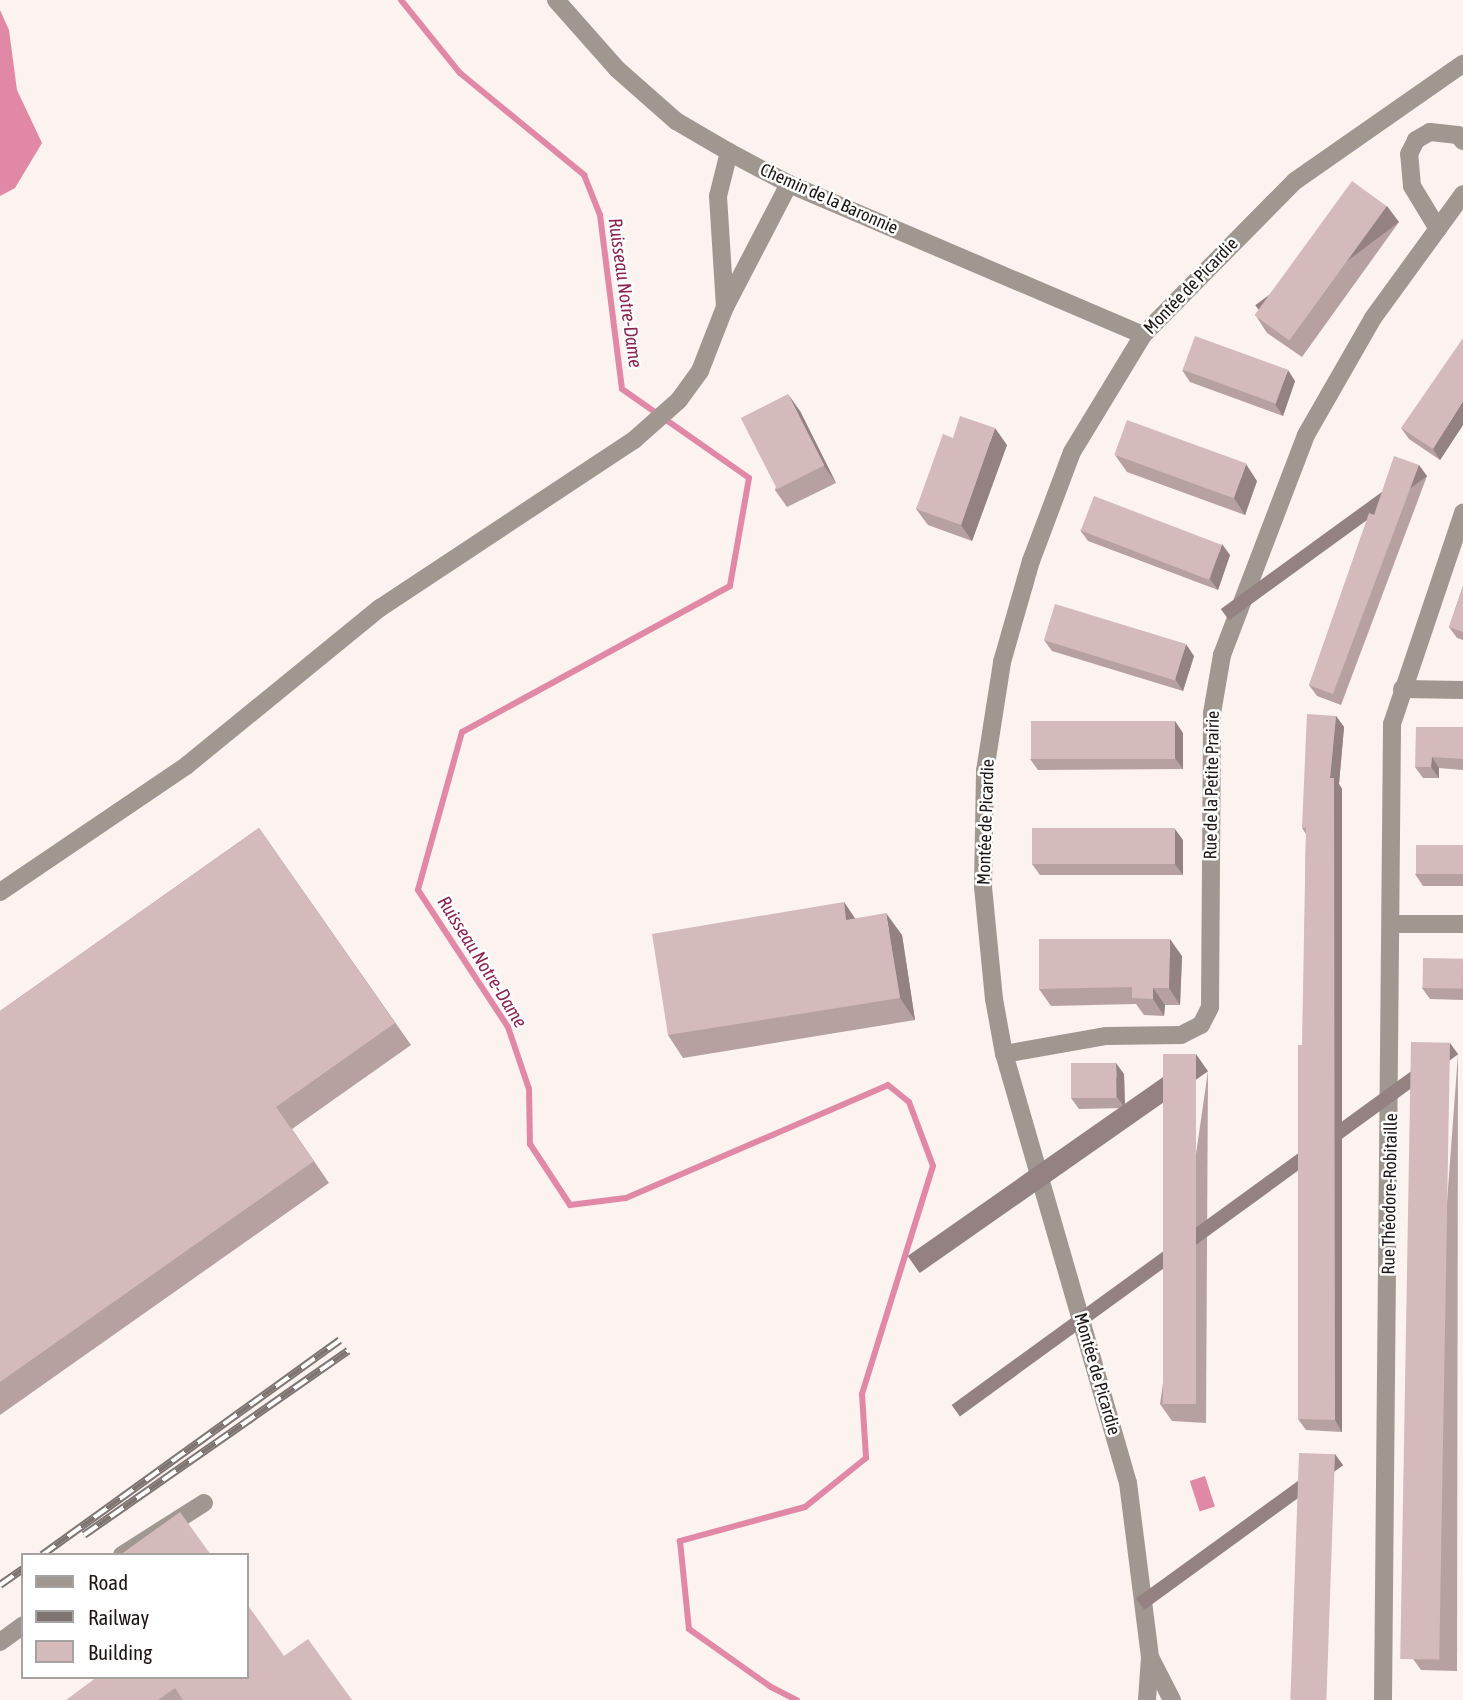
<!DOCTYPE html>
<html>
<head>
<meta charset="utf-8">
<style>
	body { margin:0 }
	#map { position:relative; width:1463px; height:1700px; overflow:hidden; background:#fcf2ef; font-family:"Asap Condensed",sans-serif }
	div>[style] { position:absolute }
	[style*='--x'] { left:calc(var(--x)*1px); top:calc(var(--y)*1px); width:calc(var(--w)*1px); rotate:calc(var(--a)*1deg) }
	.water>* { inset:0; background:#e288a7; transform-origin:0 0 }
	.stream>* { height:6px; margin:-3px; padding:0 3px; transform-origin:3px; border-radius:3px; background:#e288a7 }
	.minor>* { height:18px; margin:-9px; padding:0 9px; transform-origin:9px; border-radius:9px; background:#a09791 }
	.rail>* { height:8px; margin-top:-4px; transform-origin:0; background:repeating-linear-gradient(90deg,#fff 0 16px,#7e7472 0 32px); box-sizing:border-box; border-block:2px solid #7e7472 }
	.wall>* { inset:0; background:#b6a0a0 }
	.shaded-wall>* { inset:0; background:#948282; transform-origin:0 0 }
	.building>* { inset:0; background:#d4baba; transform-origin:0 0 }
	span { translate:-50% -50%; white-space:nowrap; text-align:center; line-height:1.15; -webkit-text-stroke:5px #fff; paint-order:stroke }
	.street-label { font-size:18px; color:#1f1614 }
	.water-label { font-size:19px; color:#8c2351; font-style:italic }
	.legend { position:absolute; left:21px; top:1553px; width:228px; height:126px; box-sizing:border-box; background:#fff; border:2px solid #a5a2a1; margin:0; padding:9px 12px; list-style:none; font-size:21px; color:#1f1614 }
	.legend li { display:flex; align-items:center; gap:14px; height:35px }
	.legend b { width:35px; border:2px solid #a5a2a1 }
</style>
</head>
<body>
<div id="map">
	<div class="water">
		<i style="clip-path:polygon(0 10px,9px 30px,17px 90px,42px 143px,15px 188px,0 196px)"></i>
		<i style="left:1205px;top:1476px;width:32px;height:16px;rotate:72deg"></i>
	</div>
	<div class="stream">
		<i style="--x:401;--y:0;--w:94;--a:51.1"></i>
		<i style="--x:460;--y:73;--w:161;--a:39.4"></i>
		<i style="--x:584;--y:175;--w:43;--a:68.2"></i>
		<i style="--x:600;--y:215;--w:175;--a:82.8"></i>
		<i style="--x:622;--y:389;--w:155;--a:35"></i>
		<i style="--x:749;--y:478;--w:110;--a:100"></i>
		<i style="--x:730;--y:586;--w:305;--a:151.4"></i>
		<i style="--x:462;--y:732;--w:164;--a:105.6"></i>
		<i style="--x:418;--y:890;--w:164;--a:56.7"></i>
		<i style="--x:508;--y:1027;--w:65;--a:71.3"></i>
		<i style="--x:529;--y:1089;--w:55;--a:89"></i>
		<i style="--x:530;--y:1144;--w:73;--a:56.7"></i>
		<i style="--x:570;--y:1205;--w:56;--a:-7.1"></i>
		<i style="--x:626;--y:1198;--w:285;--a:-23.3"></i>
		<i style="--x:888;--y:1085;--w:27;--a:39"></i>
		<i style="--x:909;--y:1102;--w:68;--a:69.4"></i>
		<i style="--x:933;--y:1166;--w:239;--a:107.3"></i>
		<i style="--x:862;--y:1394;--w:64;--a:86.4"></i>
		<i style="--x:866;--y:1458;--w:78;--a:141.2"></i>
		<i style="--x:805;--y:1507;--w:130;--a:164.8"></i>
		<i style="--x:680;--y:1541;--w:88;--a:84.2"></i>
		<i style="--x:689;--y:1629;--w:100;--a:35.3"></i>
		<i style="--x:771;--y:1687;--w:29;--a:27"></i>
	</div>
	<div class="minor">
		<i style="--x:556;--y:0;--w:92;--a:48.5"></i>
		<i style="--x:617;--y:69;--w:79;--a:41.4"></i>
		<i style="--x:676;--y:121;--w:61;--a:30.3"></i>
		<i style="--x:729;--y:152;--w:68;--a:28.1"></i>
		<i style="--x:789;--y:184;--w:385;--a:23.1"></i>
		<i style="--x:729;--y:152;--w:45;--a:104"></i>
		<i style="--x:718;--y:196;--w:111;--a:86.4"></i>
		<i style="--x:725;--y:307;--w:139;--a:-62.5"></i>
		<i style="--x:1438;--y:229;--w:50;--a:-121.2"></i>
		<i style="--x:1412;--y:186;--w:32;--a:-95"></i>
		<i style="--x:1409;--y:154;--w:16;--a:-63"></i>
		<i style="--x:1416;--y:140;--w:16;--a:-30"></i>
		<i style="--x:1430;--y:132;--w:28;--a:6"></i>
		<i style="--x:1458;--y:135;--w:8;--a:50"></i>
		<i style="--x:1402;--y:689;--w:61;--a:0.9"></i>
		<i style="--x:0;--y:892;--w:225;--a:-34.1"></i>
		<i style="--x:186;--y:766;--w:250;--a:-39.2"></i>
		<i style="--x:380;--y:608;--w:305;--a:-33.5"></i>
		<i style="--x:634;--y:440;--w:60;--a:-41.6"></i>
		<i style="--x:679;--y:400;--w:36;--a:-54"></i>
		<i style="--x:700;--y:371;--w:69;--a:-68.7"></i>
		<i style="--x:1393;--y:924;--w:70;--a:0"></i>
		<i style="--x:1004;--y:1054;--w:104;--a:-10"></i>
		<i style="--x:1106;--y:1036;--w:75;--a:-0.8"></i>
		<i style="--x:1181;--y:1035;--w:22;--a:-27"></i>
		<i style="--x:1201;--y:1025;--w:20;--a:-63"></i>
		<i style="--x:1210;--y:1007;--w:294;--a:-89.6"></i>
		<i style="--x:1212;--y:713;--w:59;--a:-80.2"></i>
		<i style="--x:1222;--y:655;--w:235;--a:-69.1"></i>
		<i style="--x:1306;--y:435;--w:135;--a:-60.2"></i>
		<i style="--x:1373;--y:318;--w:153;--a:-54"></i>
		<i style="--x:122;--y:1555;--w:97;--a:-32.4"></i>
		<i style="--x:0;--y:1642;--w:29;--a:-36"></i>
		<i style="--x:1150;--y:1657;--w:48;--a:62.9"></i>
		<i style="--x:1147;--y:1700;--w:43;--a:-86"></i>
		<i style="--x:1150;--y:1657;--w:175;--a:-97.2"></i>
		<i style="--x:1128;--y:1483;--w:447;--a:-106.1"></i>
		<i style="--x:1004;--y:1054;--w:56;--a:-100.3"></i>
		<i style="--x:994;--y:999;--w:113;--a:-95.6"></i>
		<i style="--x:983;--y:887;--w:116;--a:-89"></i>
		<i style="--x:985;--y:771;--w:110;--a:-81.1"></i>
		<i style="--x:1002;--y:662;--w:105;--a:-74"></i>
		<i style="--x:1031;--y:561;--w:116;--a:-69.4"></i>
		<i style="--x:1072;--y:452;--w:137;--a:-58.7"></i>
		<i style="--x:1143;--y:335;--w:216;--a:-45.4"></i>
		<i style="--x:1295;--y:181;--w:205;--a:-34.9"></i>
		<i style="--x:1383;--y:1700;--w:976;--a:-89.47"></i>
		<i style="--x:1392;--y:724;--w:223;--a:-71.4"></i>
	</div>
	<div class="rail">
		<i style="--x:84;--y:1535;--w:322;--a:-34.9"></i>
		<i style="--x:42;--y:1555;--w:367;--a:-35.8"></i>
		<i style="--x:0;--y:1585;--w:28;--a:-35"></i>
	</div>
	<div class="wall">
		<i style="clip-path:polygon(1399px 222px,1302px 357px,1267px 333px,1256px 316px)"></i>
		<i style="clip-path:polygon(1182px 370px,1295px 381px,1283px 416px,1190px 382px)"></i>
		<i style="clip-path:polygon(800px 411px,836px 483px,787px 507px,775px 490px)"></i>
		<i style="clip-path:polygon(1463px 425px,1440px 460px,1409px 439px,1401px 428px)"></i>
		<i style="clip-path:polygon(953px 438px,1007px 445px,972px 541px,928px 525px,916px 509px)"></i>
		<i style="clip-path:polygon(1115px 455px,1257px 481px,1245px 515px,1127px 472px)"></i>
		<i style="clip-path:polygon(1427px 476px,1341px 705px,1317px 696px,1309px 685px,1374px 515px)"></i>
		<i style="clip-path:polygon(1080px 530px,1230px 555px,1218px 590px,1088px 541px)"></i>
		<i style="clip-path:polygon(1463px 586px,1463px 640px,1457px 638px,1449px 627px)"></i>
		<i style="clip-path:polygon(1044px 640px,1194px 656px,1183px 691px,1052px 651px)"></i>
		<i style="clip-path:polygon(1336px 716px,1344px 727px,1339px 784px,1342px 789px,1342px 1432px,1306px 1430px,1298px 1419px,1306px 834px,1302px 828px)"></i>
		<i style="clip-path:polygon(1463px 727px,1463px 770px,1439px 768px,1439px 778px,1423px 778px,1415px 767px)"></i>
		<i style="clip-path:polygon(1183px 733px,1183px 769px,1038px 770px,1030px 759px)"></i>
		<i style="clip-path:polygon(259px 828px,411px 1045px,292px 1129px,329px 1183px,0 1415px,0 1011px)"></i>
		<i style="clip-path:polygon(1183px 840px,1183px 875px,1040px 875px,1032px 864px)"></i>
		<i style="clip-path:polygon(1463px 845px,1463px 886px,1423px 886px,1415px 874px)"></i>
		<i style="clip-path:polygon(844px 902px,855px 918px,902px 935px,915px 1020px,683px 1058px,668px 1035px)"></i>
		<i style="clip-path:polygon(1182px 956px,1180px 1005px,1165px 1005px,1164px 1016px,1144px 1015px,1136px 1004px,1051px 1006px,1039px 989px)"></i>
		<i style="clip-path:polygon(1463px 959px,1463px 1000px,1430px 999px,1422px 988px)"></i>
		<i style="clip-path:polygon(1458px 1054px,1457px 1671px,1421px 1670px,1413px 1659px)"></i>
		<i style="clip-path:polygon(1208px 1071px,1206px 1423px,1172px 1421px,1160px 1404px)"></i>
		<i style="clip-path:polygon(1124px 1074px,1125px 1108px,1079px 1109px,1071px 1098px)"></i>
		<i style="clip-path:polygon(284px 1656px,352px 1700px,66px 1700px)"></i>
	</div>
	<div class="shaded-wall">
		<i style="left:1387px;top:206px;width:20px;height:165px;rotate:53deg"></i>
		<i style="clip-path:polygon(1288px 370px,1295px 381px,1283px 416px,1275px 404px)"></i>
		<i style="clip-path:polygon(788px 394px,800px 411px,836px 483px,824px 466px)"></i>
		<i style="clip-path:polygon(1463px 401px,1463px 425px,1440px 460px,1433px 449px)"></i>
		<i style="clip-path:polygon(995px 428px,1007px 445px,972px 541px,961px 525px)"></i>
		<i style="clip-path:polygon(1246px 464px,1257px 481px,1245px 515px,1234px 498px)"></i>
		<i style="left:1419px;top:465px;width:14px;height:245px;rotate:54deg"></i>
		<i style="clip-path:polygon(1222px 544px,1230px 555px,1218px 590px,1210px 579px)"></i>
		<i style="clip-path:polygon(1186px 644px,1194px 656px,1183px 691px,1175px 679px)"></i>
		<i style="clip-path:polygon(1336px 716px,1344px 727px,1339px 784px,1342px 789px,1342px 1432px,1335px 1420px,1330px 778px)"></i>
		<i style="clip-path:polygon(1175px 721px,1183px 733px,1183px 769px,1175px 758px)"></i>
		<i style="clip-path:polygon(1432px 757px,1439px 768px,1439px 778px,1431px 767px)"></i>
		<i style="clip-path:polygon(1175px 829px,1183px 840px,1183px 875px,1175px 864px)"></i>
		<i style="clip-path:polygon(844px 902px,859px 925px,846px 920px)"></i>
		<i style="clip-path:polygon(886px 913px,902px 935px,915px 1020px,900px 998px)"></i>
		<i style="clip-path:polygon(1170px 939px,1182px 956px,1180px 1005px,1169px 988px)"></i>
		<i style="clip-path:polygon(1153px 988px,1165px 1005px,1164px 1016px,1153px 999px)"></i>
		<i style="left:1450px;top:1043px;width:14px;height:616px;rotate:54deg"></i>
		<i style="left:1196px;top:1054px;width:21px;height:352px;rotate:55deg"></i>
		<i style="clip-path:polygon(1116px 1063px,1124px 1074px,1125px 1108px,1117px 1097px)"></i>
		<i style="left:1335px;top:1454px;width:14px;height:246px;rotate:54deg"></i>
	</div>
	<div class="building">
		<i style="left:1352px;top:181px;width:43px;height:166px;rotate:36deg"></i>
		<i style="left:1195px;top:336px;width:99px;height:36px;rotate:20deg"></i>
		<i style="clip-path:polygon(1463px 338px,1463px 401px,1433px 449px,1401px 428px)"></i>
		<i style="left:788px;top:394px;width:80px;height:53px;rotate:63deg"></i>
		<i style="clip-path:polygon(960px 416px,995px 428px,961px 525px,916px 509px,943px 434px,953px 438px)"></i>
		<i style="left:1127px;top:420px;width:127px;height:37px;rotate:20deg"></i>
		<i style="clip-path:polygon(1394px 456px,1419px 465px,1333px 694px,1309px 685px,1369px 513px,1374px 515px)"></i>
		<i style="left:1094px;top:496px;width:137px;height:37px;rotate:21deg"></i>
		<i style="clip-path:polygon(1463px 586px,1463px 632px,1449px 627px)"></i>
		<i style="left:1055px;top:604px;width:137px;height:38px;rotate:17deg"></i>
		<i style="clip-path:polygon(1307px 714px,1336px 716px,1330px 778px,1334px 778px,1335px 1420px,1298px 1419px,1298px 1045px,1302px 1045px,1306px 828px,1302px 828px)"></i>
		<i style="left:1031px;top:721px;width:144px;height:38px"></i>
		<i style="clip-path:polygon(1416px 727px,1463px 727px,1463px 759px,1432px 757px,1431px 767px,1415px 767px)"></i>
		<i style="clip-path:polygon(259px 828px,395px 1023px,276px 1107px,314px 1161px,0 1382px,0 1011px)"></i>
		<i style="left:1032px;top:828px;width:143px;height:36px"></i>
		<i style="left:1416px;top:845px;width:47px;height:29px"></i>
		<i style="clip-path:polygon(844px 902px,846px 920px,886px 913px,900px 998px,668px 1035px,652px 934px)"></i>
		<i style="clip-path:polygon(1039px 939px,1170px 939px,1169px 988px,1153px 988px,1153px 999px,1132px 998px,1132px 987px,1039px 989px)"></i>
		<i style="left:1423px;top:958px;width:40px;height:30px;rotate:1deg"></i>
		<i style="left:1411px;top:1042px;width:39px;height:617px;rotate:1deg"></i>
		<i style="left:1163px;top:1054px;width:33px;height:350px"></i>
		<i style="left:1071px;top:1063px;width:45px;height:35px"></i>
		<i style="left:1299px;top:1453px;width:36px;height:247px;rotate:2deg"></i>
		<i style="clip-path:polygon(180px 1512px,211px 1555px,120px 1555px)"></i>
		<i style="clip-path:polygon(247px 1604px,284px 1656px,308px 1639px,352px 1700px,183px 1700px,175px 1688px,158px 1700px,66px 1700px,97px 1677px,247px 1677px)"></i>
	</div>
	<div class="street-label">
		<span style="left:829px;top:199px;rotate:24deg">Chemin de la Baronnie</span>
		<span style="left:1191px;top:286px;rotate:-46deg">Montée de Picardie</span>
		<span style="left:1212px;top:785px;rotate:-89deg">Rue de la Petite Prairie</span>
		<span style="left:986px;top:822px;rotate:-88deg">Montée de Picardie</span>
		<span style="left:1390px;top:1194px;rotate:-89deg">Rue Théodore-Robitaille</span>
		<span style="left:1097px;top:1374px;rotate:74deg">Montée de Picardie</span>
	</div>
	<div class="water-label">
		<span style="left:625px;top:293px;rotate:82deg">Ruisseau Notre-Dame</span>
		<span style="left:482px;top:962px;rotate:58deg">Ruisseau Notre-Dame</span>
	</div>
	<ul class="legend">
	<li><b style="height:9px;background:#a09791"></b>Road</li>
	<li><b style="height:9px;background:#7e7472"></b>Railway</li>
	<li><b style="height:19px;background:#d4baba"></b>Building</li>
	</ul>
</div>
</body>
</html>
